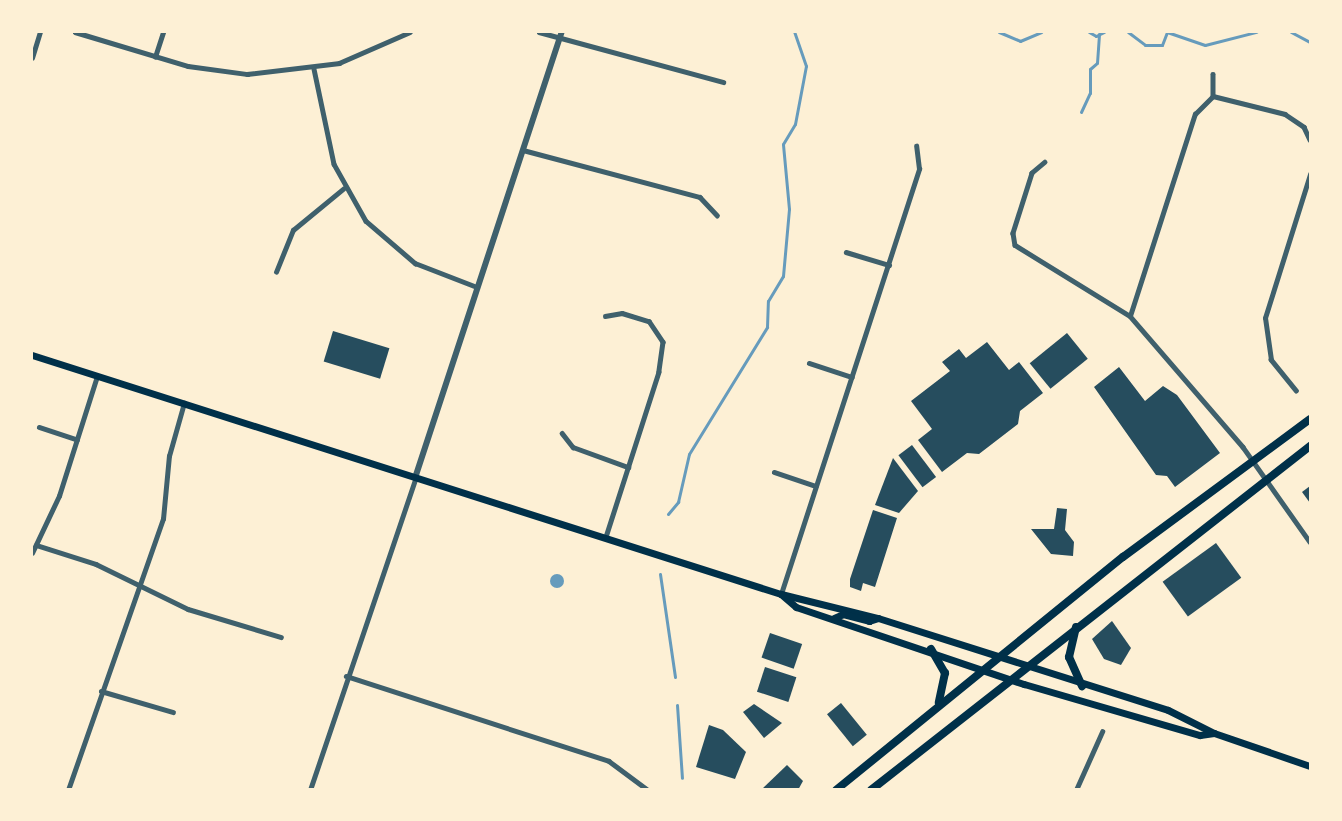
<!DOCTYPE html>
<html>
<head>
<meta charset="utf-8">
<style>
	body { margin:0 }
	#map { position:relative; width:1342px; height:821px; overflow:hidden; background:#fdf0d5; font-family:Lora,serif }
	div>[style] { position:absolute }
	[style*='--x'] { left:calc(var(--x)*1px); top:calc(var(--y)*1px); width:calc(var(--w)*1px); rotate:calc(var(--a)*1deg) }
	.water>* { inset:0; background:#669bbc }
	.round { border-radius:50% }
	.stream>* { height:3px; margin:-1.5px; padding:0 1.5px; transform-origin:1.5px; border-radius:1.5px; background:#669bbc }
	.building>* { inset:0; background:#264d5e; transform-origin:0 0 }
	.minor>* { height:4.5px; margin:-2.25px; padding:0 2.25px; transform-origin:2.25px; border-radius:2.25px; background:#3f606c }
	.tertiary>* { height:6px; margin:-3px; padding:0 3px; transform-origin:3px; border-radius:3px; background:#3f606c }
	.secondary>* { height:7px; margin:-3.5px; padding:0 3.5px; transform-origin:3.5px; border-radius:3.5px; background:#003049 }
	.primary>* { height:8px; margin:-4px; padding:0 4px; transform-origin:4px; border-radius:4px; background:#003049 }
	span { translate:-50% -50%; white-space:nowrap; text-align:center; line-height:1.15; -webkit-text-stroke:5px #fdf0d5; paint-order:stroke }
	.frame { position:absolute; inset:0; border:33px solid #fdf0d5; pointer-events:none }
</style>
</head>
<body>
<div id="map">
	<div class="water">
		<i class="round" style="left:550px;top:574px;width:14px;height:14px"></i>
	</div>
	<div class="stream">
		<i style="--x:999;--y:32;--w:23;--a:23"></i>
		<i style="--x:1020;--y:41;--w:23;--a:-23"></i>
		<i style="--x:1089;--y:32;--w:8;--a:30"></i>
		<i style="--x:1096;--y:36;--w:9;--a:-27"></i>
		<i style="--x:1128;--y:32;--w:21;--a:37"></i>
		<i style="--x:1145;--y:45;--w:17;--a:0"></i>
		<i style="--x:1162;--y:45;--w:14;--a:-69"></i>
		<i style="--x:1167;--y:32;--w:40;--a:18.9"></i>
		<i style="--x:1205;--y:45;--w:53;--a:-14.3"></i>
		<i style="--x:1291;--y:32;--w:21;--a:28"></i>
		<i style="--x:1081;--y:112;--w:21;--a:-65"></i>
		<i style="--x:1090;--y:93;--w:24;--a:-90"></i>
		<i style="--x:1090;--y:69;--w:9;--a:-41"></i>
		<i style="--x:1097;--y:63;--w:29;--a:-86"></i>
		<i style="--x:668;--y:514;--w:16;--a:-50"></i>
		<i style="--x:678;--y:502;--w:49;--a:-77.1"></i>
		<i style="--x:689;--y:454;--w:149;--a:-58.4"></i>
		<i style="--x:767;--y:327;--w:26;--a:-88"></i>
		<i style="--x:768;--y:301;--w:29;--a:-59"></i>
		<i style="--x:783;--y:276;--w:67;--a:-84.9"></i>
		<i style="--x:789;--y:209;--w:65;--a:-95.3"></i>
		<i style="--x:783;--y:144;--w:23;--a:-59"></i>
		<i style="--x:795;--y:124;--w:59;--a:-79.3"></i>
		<i style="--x:806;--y:66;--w:36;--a:-109"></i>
		<i style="--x:660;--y:574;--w:104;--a:81.7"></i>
		<i style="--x:677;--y:705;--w:73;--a:86.1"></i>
	</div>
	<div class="building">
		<i style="left:333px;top:331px;width:59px;height:32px;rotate:17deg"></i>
		<i style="left:1067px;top:333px;width:33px;height:48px;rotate:51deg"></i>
		<i style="clip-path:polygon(987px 342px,1009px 370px,1019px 362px,1043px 393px,1020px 411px,1018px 424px,979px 454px,967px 453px,942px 472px,918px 440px,932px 429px,911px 401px,950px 371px,942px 362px,959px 349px,966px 358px)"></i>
		<i style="clip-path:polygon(1119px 367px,1145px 401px,1163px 386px,1177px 395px,1220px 453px,1175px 487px,1167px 476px,1156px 475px,1094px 387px)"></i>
		<i style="left:912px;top:445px;width:40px;height:17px;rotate:53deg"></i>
		<i style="clip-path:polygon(893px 458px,918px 491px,899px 513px,875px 505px)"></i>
		<i style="clip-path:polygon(1310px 486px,1310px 503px,1302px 492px)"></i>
		<i style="clip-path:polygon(1057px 508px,1067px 509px,1065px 530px,1074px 542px,1073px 556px,1051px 554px,1031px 529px,1054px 529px)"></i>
		<i style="clip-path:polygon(873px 510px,897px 518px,875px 587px,863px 583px,861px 591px,850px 587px,850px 579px)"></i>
		<i style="left:1216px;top:543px;width:43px;height:66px;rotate:54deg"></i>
		<i style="clip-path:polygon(1112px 621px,1131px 648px,1121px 665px,1104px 659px,1092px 639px)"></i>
		<i style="left:770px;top:633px;width:34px;height:26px;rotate:19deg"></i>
		<i style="left:765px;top:667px;width:33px;height:26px;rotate:18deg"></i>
		<i style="left:841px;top:703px;width:41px;height:18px;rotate:51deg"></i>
		<i style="clip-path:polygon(754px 704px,782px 723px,764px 738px,743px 712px)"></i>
		<i style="clip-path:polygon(709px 725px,723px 730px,746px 752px,735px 779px,696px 767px)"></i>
		<i style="clip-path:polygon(787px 765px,803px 781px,798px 790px,761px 790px)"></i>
	</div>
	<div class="minor">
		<i style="--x:75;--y:32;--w:118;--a:16.7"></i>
		<i style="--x:188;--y:66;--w:60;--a:7.7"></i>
		<i style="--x:247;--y:74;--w:93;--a:-6.8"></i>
		<i style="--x:339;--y:63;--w:77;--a:-23.6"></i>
		<i style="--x:539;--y:32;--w:191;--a:15.2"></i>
		<i style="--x:155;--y:57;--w:26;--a:-72"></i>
		<i style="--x:32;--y:58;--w:27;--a:-73"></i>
		<i style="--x:314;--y:69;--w:97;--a:78.1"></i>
		<i style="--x:334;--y:164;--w:65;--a:60.7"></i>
		<i style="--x:366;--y:221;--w:65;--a:40.6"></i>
		<i style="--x:415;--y:263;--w:66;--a:21.2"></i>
		<i style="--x:1213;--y:74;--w:22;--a:90"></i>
		<i style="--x:1213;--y:96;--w:74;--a:14"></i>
		<i style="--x:1285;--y:114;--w:23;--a:34"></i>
		<i style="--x:1304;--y:127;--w:14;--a:65"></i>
		<i style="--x:523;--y:150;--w:183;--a:14.9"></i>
		<i style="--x:700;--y:197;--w:25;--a:47"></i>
		<i style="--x:1045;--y:162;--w:17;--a:140"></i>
		<i style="--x:1032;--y:173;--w:63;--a:107.6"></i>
		<i style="--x:1013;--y:233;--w:12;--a:81"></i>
		<i style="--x:1015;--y:245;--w:135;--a:31.7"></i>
		<i style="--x:1130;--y:316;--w:173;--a:49.2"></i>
		<i style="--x:1243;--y:447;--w:116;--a:54.8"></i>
		<i style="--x:846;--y:252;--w:45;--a:16.8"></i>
		<i style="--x:276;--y:272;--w:45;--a:-68"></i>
		<i style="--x:293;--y:230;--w:65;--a:-39.4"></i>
		<i style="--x:605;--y:316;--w:17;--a:-10"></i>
		<i style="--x:622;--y:313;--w:28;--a:17"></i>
		<i style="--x:649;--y:321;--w:25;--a:56"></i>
		<i style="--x:663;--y:342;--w:30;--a:98"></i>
		<i style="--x:659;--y:372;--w:173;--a:107.8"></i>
		<i style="--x:1130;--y:316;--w:212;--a:-72.2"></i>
		<i style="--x:1195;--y:114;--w:25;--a:-45"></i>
		<i style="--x:809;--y:363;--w:45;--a:18"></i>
		<i style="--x:1296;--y:391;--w:40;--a:-129"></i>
		<i style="--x:1271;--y:360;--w:42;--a:-98.1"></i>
		<i style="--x:1265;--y:318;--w:151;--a:-72.6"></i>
		<i style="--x:39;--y:427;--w:40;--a:18"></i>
		<i style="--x:562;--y:433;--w:18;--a:52"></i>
		<i style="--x:573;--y:447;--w:59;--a:20"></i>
		<i style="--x:774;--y:472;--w:44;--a:18.4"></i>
		<i style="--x:36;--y:545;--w:63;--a:17.6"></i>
		<i style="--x:96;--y:564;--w:102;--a:26.1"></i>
		<i style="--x:188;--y:609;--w:97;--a:16.8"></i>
		<i style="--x:32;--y:553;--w:63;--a:-64.7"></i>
		<i style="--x:59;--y:496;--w:126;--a:-72.4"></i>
		<i style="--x:781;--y:594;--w:447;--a:-72"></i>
		<i style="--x:919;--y:169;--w:23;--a:-97"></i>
		<i style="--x:346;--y:676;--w:276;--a:17.9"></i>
		<i style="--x:609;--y:761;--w:49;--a:36.6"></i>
		<i style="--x:101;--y:691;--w:75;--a:16.3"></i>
		<i style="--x:68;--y:790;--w:287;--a:-70.7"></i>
		<i style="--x:163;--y:519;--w:63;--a:-84.6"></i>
		<i style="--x:169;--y:456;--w:55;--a:-74.2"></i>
		<i style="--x:310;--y:790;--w:330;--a:-71.3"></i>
		<i style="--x:1076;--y:790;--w:64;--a:-65.9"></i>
	</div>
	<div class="tertiary">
		<i style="--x:416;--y:475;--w:466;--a:-71.8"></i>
	</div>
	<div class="secondary">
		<i style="--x:32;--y:355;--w:786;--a:17.7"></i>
		<i style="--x:781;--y:594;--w:100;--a:13.9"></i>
		<i style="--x:878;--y:618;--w:304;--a:17.6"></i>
		<i style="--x:1168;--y:710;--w:51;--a:26.6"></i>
		<i style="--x:1214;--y:733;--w:102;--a:19"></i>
		<i style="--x:781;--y:594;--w:20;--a:41"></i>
		<i style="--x:796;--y:607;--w:241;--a:18.7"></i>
		<i style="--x:1024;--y:684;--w:183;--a:16.2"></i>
		<i style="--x:1200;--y:735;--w:14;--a:-8"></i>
		<i style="--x:834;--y:618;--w:10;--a:-24"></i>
		<i style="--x:843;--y:614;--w:27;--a:15"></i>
		<i style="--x:869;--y:621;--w:9;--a:-18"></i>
	</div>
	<div class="primary">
		<i style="--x:1076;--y:627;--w:31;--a:103"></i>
		<i style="--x:1069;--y:657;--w:32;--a:66"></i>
		<i style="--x:931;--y:649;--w:28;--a:60"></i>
		<i style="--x:945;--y:673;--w:30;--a:102"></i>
		<i style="--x:836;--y:790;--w:370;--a:-39.1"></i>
		<i style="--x:1123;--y:557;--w:232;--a:-36.4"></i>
		<i style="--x:871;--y:790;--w:558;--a:-38.08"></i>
	</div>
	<div class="frame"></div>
</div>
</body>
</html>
